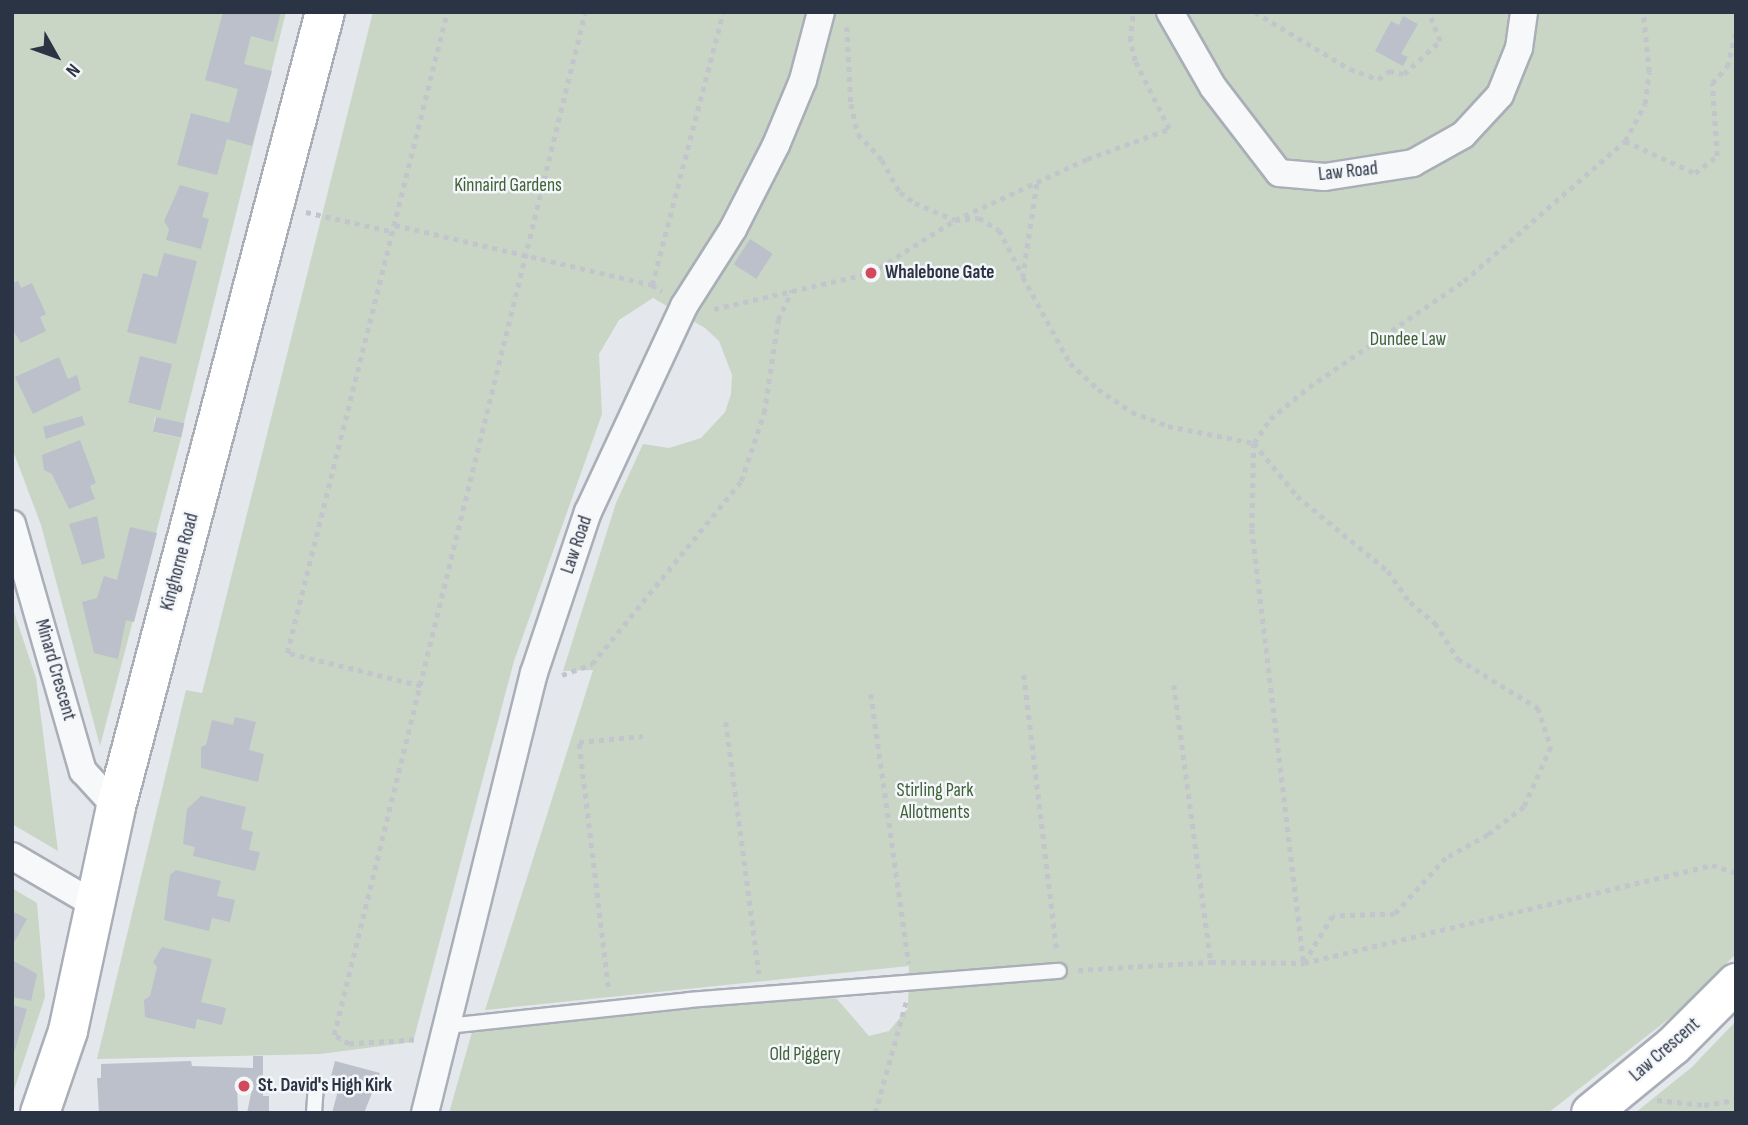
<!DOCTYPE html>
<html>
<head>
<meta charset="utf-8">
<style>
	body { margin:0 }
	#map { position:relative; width:1748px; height:1125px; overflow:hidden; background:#e4e7ec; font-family:"Sofia Sans Condensed",sans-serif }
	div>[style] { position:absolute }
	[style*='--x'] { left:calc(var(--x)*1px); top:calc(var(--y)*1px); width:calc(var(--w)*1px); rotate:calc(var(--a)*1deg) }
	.green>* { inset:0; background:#c9d6c5 }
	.building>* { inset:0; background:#bbc0ca; transform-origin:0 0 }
	.path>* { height:4.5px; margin-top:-2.25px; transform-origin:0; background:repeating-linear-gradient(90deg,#c2c5cb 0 5px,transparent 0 10px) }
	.roads { filter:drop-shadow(2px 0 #a9aeb7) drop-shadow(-2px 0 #a9aeb7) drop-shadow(0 2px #a9aeb7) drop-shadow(0 -2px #a9aeb7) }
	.lane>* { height:14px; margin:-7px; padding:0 7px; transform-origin:7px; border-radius:7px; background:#f7f8fa }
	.street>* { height:26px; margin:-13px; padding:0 13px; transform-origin:13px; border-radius:13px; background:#f7f8fa }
	.secondary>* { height:38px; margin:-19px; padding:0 19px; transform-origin:19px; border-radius:19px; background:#fff }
	.dots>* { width:19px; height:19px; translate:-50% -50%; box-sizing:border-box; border:4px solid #f4f6f9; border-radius:50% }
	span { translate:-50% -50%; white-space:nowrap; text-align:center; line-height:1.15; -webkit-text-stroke:5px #f4f6f9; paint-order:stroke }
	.street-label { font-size:19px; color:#2b3445 }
	.park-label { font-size:19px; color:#3f6138 }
	.poi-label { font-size:19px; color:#2b3445; font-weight:700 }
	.left { translate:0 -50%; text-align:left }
	.frame { position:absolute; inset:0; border:14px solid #2b3445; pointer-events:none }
	.north { position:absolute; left:21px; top:21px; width:70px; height:70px; -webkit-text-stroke:5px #f4f6f9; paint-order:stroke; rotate:130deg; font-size:19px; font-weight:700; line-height:28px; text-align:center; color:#2b3445 }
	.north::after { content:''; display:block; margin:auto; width:24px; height:32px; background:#2b3445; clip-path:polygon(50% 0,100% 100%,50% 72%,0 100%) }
</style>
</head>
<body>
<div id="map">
	<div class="green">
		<i style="clip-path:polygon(12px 12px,286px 12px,184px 423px,155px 417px,153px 432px,181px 438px,100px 746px,41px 525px,12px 448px)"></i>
		<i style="clip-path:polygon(373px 12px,1736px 12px,1736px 954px,1675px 1014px,1548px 1113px,449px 1113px,472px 1032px,820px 996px,837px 999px,869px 1036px,889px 1031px,908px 1008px,909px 966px,485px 1010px,593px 670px,563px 671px,616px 503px,643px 444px,669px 448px,701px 438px,725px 412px,731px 394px,732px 375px,719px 341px,705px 328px,653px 298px,619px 320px,599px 354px,602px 414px,514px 661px,413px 1042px,320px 1054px,97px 1059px,186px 690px,202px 693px)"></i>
		<i style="clip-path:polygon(12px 606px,36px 678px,58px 851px,12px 824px)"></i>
		<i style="clip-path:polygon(12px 888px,37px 903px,45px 997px,12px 1096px)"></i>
		<i style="clip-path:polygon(1736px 1021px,1736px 1113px,1635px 1113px,1692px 1067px)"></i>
	</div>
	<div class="building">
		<i style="clip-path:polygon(223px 12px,281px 12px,273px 42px,251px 36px,244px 64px,272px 71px,252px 146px,227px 139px,217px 175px,177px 165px,191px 113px,229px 123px,238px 89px,205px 80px)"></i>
		<i style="clip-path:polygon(1403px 16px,1418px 24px,1401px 54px,1408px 57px,1403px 66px,1375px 51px,1391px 21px,1399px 25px)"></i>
		<i style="clip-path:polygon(180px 185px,209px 193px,202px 217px,209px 219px,201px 249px,166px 240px,169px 229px,164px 221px)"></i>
		<i style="left:750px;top:239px;width:27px;height:30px;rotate:33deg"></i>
		<i style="clip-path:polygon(164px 253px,197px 261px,176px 344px,127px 332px,143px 273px,157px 277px)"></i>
		<i style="clip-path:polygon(18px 281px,21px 288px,32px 283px,46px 314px,40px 317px,46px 331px,21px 343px,12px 329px,12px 283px)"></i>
		<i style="left:140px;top:356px;width:33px;height:48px;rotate:14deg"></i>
		<i style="clip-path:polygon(59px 357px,68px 379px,77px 375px,81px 390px,33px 414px,15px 377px)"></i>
		<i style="clip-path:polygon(82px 416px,85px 425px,46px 439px,43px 427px)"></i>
		<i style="left:156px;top:417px;width:29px;height:15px;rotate:12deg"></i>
		<i style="clip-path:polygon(80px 440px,96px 483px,90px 486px,95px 499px,69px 509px,52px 474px,44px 470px,42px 455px)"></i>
		<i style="clip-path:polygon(97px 516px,105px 558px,82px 565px,69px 524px)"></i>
		<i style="clip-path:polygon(130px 527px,157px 533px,134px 622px,126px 620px,118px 659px,94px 653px,82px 602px,97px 598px,104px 576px,117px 580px)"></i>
		<i style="clip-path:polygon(235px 717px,256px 722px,249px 750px,264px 754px,258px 782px,201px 768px,201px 747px,206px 745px,212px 720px,233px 725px)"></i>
		<i style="clip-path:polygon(201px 796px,246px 807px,241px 829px,253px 832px,249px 850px,260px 852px,255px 871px,193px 856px,195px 847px,183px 844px,187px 809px)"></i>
		<i style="clip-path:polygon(176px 870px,221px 881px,217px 896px,235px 900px,230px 922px,212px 918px,209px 931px,164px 920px,170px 875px)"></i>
		<i style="clip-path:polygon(12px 911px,27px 919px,12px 946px)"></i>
		<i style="clip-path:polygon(162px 947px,212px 959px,201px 1002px,226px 1008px,222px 1025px,197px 1019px,195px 1029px,145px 1017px,144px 1000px,150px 996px,157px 967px,153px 962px)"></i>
		<i style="clip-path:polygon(12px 960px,37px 974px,31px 1001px,12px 997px)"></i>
		<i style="clip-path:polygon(12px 1005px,27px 1009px,13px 1056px,12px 1056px)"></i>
		<i style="clip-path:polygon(253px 1056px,263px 1056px,263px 1096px,269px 1096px,269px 1113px,247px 1113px,253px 1084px,237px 1085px,238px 1113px,99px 1113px,97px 1078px,101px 1078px,101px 1064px,191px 1061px,192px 1066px,253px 1068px)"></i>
		<i style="clip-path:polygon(335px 1061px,380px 1073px,364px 1113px,332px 1113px,340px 1083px,330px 1080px)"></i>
	</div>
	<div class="path">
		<i style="--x:1255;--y:12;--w:111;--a:31"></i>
		<i style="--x:1350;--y:69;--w:30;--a:20"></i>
		<i style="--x:1378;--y:79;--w:14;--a:-36"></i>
		<i style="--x:1389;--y:71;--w:15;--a:11"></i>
		<i style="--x:1404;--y:74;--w:49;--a:-42.5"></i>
		<i style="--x:1440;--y:41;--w:31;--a:-112"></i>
		<i style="--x:847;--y:27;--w:77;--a:87"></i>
		<i style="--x:851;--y:104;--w:31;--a:77"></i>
		<i style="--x:858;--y:134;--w:35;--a:47"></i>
		<i style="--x:882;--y:160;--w:37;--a:61"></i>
		<i style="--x:900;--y:192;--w:19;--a:36"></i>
		<i style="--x:915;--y:203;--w:43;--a:23"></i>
		<i style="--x:955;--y:220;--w:24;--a:-5"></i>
		<i style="--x:979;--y:218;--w:23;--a:31"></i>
		<i style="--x:999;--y:230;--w:52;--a:62.4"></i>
		<i style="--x:1625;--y:141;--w:77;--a:24.6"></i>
		<i style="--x:1695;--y:173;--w:28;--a:-38"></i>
		<i style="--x:1717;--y:156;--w:73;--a:-93.9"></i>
		<i style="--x:1712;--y:83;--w:22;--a:-47"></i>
		<i style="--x:1727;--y:67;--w:37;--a:-76"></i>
		<i style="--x:1037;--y:184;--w:94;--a:98.6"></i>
		<i style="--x:1023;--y:277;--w:98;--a:61.3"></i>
		<i style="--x:1070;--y:363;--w:38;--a:43"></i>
		<i style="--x:1098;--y:389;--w:41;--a:34.1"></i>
		<i style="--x:1132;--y:412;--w:39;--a:21"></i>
		<i style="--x:1168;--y:426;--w:88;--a:11.2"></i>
		<i style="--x:1254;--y:443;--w:29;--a:-56"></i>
		<i style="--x:1270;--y:419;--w:50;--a:-39.4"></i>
		<i style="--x:1309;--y:387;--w:188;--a:-34.4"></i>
		<i style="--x:1464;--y:281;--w:213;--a:-41"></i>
		<i style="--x:1625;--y:141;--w:42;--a:-61.6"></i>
		<i style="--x:1645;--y:104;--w:32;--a:-83"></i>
		<i style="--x:1649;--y:72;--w:60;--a:-95.7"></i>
		<i style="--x:306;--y:212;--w:90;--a:12.8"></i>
		<i style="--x:395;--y:225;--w:264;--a:13.1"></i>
		<i style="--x:652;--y:285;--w:282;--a:-75.4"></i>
		<i style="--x:652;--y:285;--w:12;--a:31"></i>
		<i style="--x:714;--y:309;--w:161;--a:-12.9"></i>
		<i style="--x:871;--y:273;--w:99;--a:-32.2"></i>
		<i style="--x:955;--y:220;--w:145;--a:-24.8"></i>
		<i style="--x:1087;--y:159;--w:87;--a:-20.1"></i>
		<i style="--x:1169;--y:129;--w:76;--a:-116.6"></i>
		<i style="--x:1135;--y:61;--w:21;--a:-104"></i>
		<i style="--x:1130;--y:41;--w:29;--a:-84"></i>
		<i style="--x:1254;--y:443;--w:68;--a:50.9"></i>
		<i style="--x:1297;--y:496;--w:118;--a:39.5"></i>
		<i style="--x:1388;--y:571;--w:38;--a:55"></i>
		<i style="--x:1410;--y:602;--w:33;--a:40"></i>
		<i style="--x:1435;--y:623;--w:43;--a:57.4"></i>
		<i style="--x:1458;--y:659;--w:94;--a:31.5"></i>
		<i style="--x:1538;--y:708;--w:41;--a:71.6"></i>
		<i style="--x:1551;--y:747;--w:66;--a:114.2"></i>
		<i style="--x:1524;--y:807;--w:46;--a:142.1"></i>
		<i style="--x:1488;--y:835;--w:48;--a:151.3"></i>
		<i style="--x:1446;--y:858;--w:76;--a:132.3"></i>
		<i style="--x:1395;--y:914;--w:62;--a:178.2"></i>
		<i style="--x:1333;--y:916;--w:55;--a:121.7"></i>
		<i style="--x:1254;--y:443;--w:86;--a:91.3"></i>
		<i style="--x:1252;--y:529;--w:436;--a:83.2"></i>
		<i style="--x:562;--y:675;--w:32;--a:-20"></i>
		<i style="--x:592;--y:664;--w:236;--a:-50.8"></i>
		<i style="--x:741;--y:481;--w:72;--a:-71.3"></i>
		<i style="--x:764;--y:413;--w:94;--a:-81.4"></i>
		<i style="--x:778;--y:320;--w:33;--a:-65"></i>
		<i style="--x:1024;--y:675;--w:277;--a:83.2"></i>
		<i style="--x:1174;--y:685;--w:279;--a:82.4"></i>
		<i style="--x:421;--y:686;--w:138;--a:-166.2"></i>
		<i style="--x:287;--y:653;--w:661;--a:-75.98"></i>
		<i style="--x:871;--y:694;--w:272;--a:82"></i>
		<i style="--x:726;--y:722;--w:254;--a:82.5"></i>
		<i style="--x:1078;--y:970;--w:133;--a:-3.4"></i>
		<i style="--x:1211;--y:962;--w:93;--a:0.6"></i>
		<i style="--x:1304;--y:963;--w:420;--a:-13.5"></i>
		<i style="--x:1712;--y:865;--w:25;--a:18"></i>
		<i style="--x:608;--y:987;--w:247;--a:-96.8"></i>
		<i style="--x:579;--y:742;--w:64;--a:-5.4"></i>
		<i style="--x:414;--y:1040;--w:65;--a:176.5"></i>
		<i style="--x:349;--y:1044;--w:17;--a:-149"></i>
		<i style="--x:334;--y:1035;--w:1053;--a:-76.21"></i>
		<i style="--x:1657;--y:1100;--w:47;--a:6.1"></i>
		<i style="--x:1704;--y:1105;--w:32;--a:-9"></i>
		<i style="--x:875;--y:1113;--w:115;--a:-74.4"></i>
	</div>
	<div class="roads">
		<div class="lane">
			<i style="--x:447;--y:1026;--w:243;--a:-6.1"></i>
			<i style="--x:689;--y:1000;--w:371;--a:-4.5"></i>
			<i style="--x:314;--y:1113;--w:27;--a:-86"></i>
		</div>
		<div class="street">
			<i style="--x:1170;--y:12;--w:86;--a:60.2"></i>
			<i style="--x:1213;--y:87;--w:108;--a:52.5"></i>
			<i style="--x:1279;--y:173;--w:46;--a:5"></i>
			<i style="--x:1325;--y:177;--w:89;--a:-9"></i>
			<i style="--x:1413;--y:163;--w:57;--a:-29.2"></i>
			<i style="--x:1463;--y:135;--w:54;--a:-47.2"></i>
			<i style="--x:1500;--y:95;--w:51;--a:-68"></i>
			<i style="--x:1519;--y:48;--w:36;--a:-82"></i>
			<i style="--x:12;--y:524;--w:257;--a:74"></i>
			<i style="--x:83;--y:771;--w:49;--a:47.5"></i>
			<i style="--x:12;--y:856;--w:97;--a:30.3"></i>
			<i style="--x:425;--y:1113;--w:453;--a:-76.1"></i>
			<i style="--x:534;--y:673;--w:170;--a:-71.5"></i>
			<i style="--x:588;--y:512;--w:227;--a:-65"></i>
			<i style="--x:684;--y:306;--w:91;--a:-57.5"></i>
			<i style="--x:733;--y:229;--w:94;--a:-62.9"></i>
			<i style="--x:776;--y:145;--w:70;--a:-67.4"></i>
			<i style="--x:803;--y:80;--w:70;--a:-75.2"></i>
		</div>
		<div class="secondary">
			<i style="--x:40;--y:1113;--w:87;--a:-71.1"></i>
			<i style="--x:68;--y:1031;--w:229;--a:-77.9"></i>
			<i style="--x:116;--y:807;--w:822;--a:-75.27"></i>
			<i style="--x:1591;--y:1113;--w:106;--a:-39.3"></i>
			<i style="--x:1673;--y:1046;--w:89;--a:-45"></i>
		</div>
	</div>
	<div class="dots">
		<i style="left:871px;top:273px;background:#d1495b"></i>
		<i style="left:244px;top:1086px;background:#d1495b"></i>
	</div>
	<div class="street-label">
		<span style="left:1348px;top:172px;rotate:-6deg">Law Road</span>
		<span style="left:577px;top:545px;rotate:-71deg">Law Road</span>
		<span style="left:180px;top:562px;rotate:-75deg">Kinghorne Road</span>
		<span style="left:55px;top:670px;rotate:74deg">Minard Crescent</span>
		<span style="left:1665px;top:1050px;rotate:-41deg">Law Crescent</span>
	</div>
	<div class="park-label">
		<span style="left:508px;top:186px">Kinnaird Gardens</span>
		<span style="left:1408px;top:340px">Dundee Law</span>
		<span style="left:935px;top:802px">Stirling Park<br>Allotments</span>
		<span style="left:805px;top:1055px">Old Piggery</span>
	</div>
	<div class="poi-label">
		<span class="left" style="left:885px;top:273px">Whalebone Gate</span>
		<span class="left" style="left:258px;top:1086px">St. David's High Kirk</span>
	</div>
	<div class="frame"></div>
	<div class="north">N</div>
</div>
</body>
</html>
